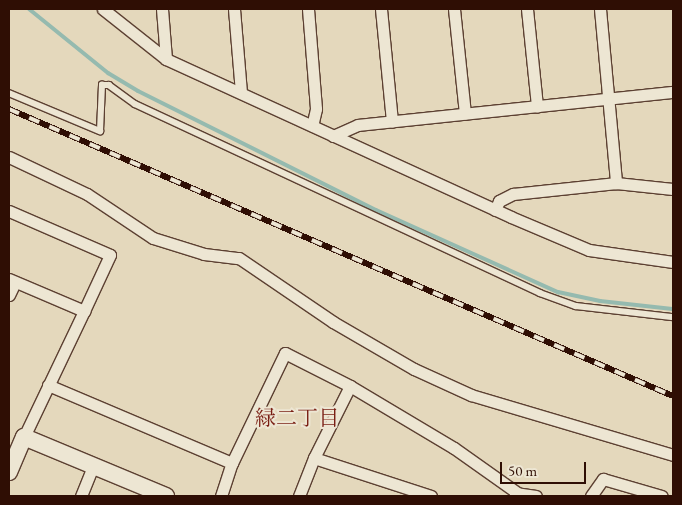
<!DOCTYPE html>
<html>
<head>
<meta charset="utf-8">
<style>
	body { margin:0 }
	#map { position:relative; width:682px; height:505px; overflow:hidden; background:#e4d8bc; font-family:"EB Garamond","Noto Serif JP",serif }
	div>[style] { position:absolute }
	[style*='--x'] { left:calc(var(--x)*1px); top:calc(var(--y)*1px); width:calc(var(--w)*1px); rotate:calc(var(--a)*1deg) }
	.stream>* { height:4px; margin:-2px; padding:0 2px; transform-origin:2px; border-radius:2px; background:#95baaf }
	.roads { filter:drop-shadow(1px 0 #5c4032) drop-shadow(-1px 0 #5c4032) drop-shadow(0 1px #5c4032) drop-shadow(0 -1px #5c4032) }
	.lane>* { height:5.5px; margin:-2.75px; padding:0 2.75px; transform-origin:2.75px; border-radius:2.75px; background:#ede6d3 }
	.street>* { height:11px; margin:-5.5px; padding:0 5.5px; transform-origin:5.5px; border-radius:5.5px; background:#ede6d3 }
	.secondary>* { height:16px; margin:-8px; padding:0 8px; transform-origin:8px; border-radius:8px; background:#ede6d3 }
	.rail>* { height:5.5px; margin-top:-2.75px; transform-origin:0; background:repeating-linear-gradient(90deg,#ede6d3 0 11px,#2f0e04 0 22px); box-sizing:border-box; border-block:1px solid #2f0e04 }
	span { translate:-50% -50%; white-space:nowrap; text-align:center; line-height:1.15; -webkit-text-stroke:4px #ede6d3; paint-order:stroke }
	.neighbourhood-label { font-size:21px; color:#7a1f14 }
	.frame { position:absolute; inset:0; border:10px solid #2f0e04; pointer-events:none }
	.scale { position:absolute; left:500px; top:462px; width:86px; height:22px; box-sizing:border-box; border:2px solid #2f0e04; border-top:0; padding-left:6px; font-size:15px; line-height:18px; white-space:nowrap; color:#2f0e04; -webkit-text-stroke:4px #ede6d3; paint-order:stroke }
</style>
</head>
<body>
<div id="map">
	<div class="stream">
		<i style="--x:29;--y:9;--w:102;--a:39"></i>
		<i style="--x:108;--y:73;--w:35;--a:31"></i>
		<i style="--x:138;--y:91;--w:266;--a:26.6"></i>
		<i style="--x:376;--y:210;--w:200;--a:24.3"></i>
		<i style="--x:558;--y:292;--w:43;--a:12.1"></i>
		<i style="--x:600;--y:301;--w:73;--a:6.3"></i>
	</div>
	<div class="roads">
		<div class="lane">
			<i style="--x:9;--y:93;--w:99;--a:22.7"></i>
			<i style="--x:100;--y:131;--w:46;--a:-87.5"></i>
			<i style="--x:102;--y:85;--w:7;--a:0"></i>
			<i style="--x:109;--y:85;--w:32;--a:36"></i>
			<i style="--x:135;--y:104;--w:447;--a:25"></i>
			<i style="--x:540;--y:293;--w:38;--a:20"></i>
			<i style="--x:576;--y:306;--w:98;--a:6.5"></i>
		</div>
		<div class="street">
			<i style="--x:103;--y:9;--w:80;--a:38.4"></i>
			<i style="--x:166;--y:59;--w:379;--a:24.6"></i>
			<i style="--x:511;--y:217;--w:85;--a:22.9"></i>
			<i style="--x:589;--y:250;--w:85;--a:8.1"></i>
			<i style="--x:162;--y:9;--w:50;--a:85.4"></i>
			<i style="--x:234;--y:9;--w:84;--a:85.2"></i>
			<i style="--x:308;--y:9;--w:100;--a:85.4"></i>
			<i style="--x:316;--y:109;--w:17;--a:103"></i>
			<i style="--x:381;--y:9;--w:113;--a:84.4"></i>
			<i style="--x:454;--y:9;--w:105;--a:84"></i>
			<i style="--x:527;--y:9;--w:98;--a:84.1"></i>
			<i style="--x:600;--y:9;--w:175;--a:84.7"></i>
			<i style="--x:333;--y:136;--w:27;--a:-24"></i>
			<i style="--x:358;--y:125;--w:317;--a:-6"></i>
			<i style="--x:9;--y:157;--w:86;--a:25.4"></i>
			<i style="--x:87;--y:194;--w:79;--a:33.7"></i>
			<i style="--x:153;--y:238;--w:53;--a:17.4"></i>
			<i style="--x:204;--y:254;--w:35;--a:7"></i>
			<i style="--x:239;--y:258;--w:114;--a:34.2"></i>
			<i style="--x:333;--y:322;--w:94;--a:30.1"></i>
			<i style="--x:414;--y:369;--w:63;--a:24.5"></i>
			<i style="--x:471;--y:395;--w:211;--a:16.5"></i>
			<i style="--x:495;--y:210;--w:10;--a:-66"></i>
			<i style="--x:499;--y:201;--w:16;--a:-27"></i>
			<i style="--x:513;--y:194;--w:104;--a:-6.1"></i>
			<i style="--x:616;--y:183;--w:57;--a:6"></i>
			<i style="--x:9;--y:211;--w:110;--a:23.5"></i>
			<i style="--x:110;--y:255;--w:62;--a:114.9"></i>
			<i style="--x:9;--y:279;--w:82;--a:23.1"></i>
			<i style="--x:84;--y:311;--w:140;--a:115.5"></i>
			<i style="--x:9;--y:295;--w:14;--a:-65"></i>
			<i style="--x:48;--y:385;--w:200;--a:23"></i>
			<i style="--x:350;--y:386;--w:121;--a:30.8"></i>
			<i style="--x:454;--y:448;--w:80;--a:35.3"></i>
			<i style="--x:81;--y:496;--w:31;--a:-68"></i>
			<i style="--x:221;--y:496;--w:35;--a:-72"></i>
			<i style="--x:232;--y:463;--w:122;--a:-64.3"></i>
			<i style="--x:285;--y:353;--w:73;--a:26.9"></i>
			<i style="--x:350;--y:386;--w:80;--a:116.6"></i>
			<i style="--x:314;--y:458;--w:123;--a:18"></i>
			<i style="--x:299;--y:496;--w:41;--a:-68.5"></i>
			<i style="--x:515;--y:496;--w:3;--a:-90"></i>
			<i style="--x:515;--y:493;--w:21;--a:8"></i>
			<i style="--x:591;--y:496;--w:21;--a:-55"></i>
			<i style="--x:603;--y:479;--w:61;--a:16.1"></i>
		</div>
		<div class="secondary">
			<i style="--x:9;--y:472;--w:38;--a:-67"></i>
			<i style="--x:24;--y:437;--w:154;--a:22.6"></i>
		</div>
	</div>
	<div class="rail">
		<i style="--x:9;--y:109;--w:723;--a:23.38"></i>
	</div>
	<div class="neighbourhood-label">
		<span style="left:297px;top:418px">緑二丁目</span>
	</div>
	<div class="frame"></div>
	<div class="scale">50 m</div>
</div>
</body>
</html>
